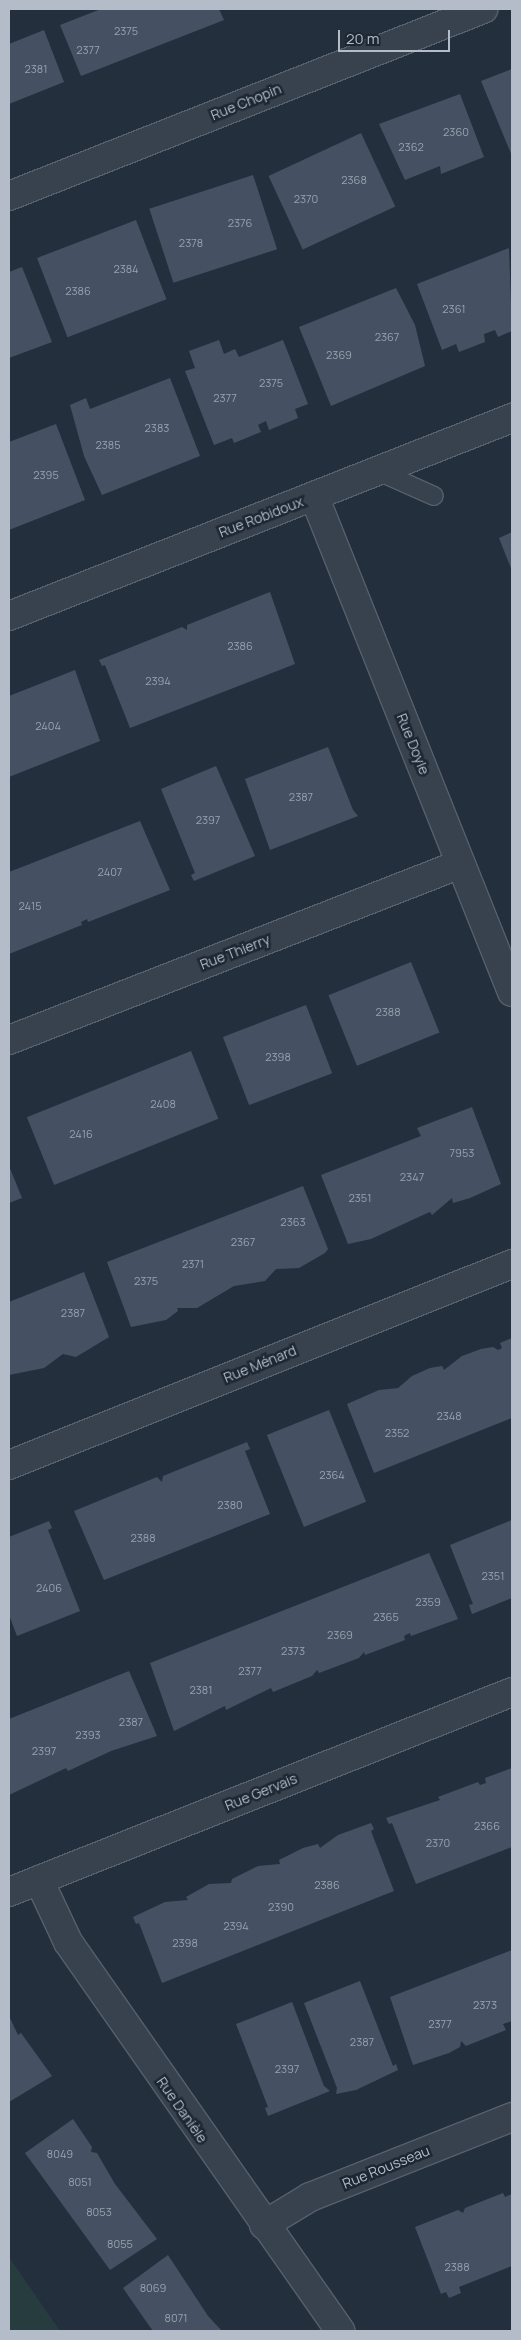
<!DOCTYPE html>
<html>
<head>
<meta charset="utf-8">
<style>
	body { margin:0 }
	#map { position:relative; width:521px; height:2340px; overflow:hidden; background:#242f3e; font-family:Manrope,sans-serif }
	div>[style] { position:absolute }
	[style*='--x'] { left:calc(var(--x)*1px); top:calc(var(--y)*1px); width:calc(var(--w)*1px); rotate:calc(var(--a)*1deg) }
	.green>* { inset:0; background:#263c3f }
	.building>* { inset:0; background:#455162; transform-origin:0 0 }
	.roads { filter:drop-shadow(1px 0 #565f6c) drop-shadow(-1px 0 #565f6c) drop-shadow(0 1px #565f6c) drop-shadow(0 -1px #565f6c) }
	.service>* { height:18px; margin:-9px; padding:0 9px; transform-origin:9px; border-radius:9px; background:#38414e }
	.minor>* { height:28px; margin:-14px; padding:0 14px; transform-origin:14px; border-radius:14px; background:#38414e }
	span { translate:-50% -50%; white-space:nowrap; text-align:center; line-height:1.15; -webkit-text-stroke:5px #1d2633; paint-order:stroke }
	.number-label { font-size:11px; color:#98a1af }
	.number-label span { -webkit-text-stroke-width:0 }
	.street-label { font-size:14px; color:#b4bcc9 }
	.frame { position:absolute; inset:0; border:10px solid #b4bcc9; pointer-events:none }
	.scale { position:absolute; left:338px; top:30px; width:112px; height:22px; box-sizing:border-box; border:2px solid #b4bcc9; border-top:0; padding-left:6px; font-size:15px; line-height:18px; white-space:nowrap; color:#b4bcc9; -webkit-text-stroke:4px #1d2633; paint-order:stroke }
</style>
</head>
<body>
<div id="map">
	<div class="green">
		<i style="clip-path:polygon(9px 2257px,60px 2331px,9px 2331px)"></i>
	</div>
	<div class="building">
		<i style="clip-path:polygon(101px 9px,219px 9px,224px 20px,81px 76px,60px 25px)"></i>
		<i style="clip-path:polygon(44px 30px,64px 82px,9px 104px,9px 44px)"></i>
		<i style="clip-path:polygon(512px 69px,512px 156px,481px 81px)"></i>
		<i style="clip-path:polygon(460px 94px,484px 157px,441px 174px,440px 166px,405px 180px,379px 124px)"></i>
		<i style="left:361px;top:133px;width:81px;height:102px;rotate:65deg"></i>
		<i style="left:253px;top:175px;width:78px;height:109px;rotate:72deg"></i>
		<i style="left:136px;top:220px;width:85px;height:106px;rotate:69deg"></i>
		<i style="clip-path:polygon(509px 248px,512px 331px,498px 337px,495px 330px,484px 334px,485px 342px,459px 352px,456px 344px,442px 350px,417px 284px)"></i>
		<i style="clip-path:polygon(22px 267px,52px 342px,9px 358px,9px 272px)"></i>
		<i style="clip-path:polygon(396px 288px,415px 325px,425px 366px,331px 406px,299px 327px)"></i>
		<i style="clip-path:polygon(219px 340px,224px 354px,235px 349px,239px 357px,283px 340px,308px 404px,295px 409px,298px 418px,269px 430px,266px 421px,258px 425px,261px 432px,234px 443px,232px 438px,214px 445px,185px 371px,195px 368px,189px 351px)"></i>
		<i style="clip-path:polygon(170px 378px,200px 456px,102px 495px,84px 456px,70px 405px,86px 398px,90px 409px)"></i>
		<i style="clip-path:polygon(56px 424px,85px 500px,9px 530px,9px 442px)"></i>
		<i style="clip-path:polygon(512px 532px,512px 571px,499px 538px)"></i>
		<i style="clip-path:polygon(270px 592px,295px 664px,130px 728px,105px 665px,102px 666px,99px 660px,182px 627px,187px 630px,187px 625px)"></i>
		<i style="clip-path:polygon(75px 670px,100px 741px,9px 777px,9px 696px)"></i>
		<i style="clip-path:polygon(328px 747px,353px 810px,358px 816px,270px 850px,245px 779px)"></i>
		<i style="clip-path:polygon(216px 766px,255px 856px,194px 881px,191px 875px,195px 873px,161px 789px)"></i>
		<i style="clip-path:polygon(140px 821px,170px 890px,88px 922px,87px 919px,81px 922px,82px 925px,9px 954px,9px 872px)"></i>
		<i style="left:411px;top:962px;width:76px;height:89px;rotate:68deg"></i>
		<i style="left:306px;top:1005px;width:73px;height:89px;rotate:69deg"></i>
		<i style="left:191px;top:1051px;width:73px;height:177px;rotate:68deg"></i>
		<i style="clip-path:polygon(472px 1107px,501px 1184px,470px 1198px,453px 1203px,452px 1198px,432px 1215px,430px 1212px,423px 1215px,371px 1239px,348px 1244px,321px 1175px,421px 1136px,417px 1128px)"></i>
		<i style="clip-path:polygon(9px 1166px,22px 1198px,9px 1203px)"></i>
		<i style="clip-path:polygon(303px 1186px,328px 1249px,325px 1253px,299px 1268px,276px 1269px,265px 1281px,234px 1286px,197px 1308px,177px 1308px,178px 1311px,166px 1320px,131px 1327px,107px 1262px)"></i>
		<i style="clip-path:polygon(84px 1272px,109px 1337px,76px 1357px,63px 1354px,44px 1368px,9px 1375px,9px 1302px)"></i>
		<i style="clip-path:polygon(512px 1338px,512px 1418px,374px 1473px,347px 1404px,379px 1390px,398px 1388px,412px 1376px,430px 1368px,442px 1366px,444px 1370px,462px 1356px,481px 1349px,493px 1347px,498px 1350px,502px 1348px,500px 1343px)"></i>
		<i style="left:329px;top:1410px;width:99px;height:67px;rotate:68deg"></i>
		<i style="clip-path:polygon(247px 1442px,250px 1449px,245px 1451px,270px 1514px,104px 1580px,74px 1511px,157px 1477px,162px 1482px,163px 1476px)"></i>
		<i style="clip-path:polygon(512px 1520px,512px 1598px,472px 1614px,469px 1605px,473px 1604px,450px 1545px)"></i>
		<i style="clip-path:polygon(49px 1521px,52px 1528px,48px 1530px,80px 1611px,17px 1636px,9px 1615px,9px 1537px)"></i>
		<i style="clip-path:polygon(429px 1553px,458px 1619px,411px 1636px,410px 1633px,404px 1636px,405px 1640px,365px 1655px,364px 1652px,359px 1658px,319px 1673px,317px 1670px,312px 1676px,273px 1692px,271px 1688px,226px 1710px,225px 1706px,174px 1731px,150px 1663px)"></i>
		<i style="clip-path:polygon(129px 1671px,157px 1736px,111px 1751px,68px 1771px,66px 1768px,9px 1795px,9px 1719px)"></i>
		<i style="clip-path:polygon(512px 1768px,512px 1847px,416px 1884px,392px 1823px,389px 1824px,386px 1818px,440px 1800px,438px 1797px,478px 1782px,480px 1785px,486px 1783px,485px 1778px)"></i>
		<i style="clip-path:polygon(371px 1823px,374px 1829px,371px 1831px,394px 1891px,162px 1983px,139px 1923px,136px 1924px,133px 1917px,165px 1902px,188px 1900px,186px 1897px,209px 1884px,231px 1883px,232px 1879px,258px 1866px,280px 1864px,279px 1860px,303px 1848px,318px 1844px,320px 1848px,338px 1835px)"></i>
		<i style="clip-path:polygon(512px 1950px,512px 2021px,503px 2024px,506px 2030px,466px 2046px,461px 2041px,460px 2047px,449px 2053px,413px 2065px,390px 1997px)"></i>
		<i style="clip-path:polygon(360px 1981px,393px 2066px,396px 2064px,398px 2070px,356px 2090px,336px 2094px,337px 2088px,304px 2003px)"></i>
		<i style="clip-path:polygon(292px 2002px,324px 2086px,330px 2091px,268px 2116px,265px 2108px,268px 2107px,236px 2024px)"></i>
		<i style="clip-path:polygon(9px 2016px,18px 2035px,21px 2033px,52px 2076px,9px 2102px)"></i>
		<i style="clip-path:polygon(73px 2119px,92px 2147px,91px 2152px,97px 2153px,115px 2184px,157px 2239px,110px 2270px,25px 2153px)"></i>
		<i style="clip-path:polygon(503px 2193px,505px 2197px,512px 2194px,512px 2266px,459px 2287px,461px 2293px,449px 2298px,446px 2292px,441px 2294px,415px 2227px,458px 2210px,463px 2213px,465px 2208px)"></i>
		<i style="clip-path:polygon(168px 2255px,208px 2316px,222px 2331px,153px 2331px,143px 2317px,123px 2288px)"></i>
	</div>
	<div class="roads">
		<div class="service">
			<i style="--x:378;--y:471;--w:61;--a:24.1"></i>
		</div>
		<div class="minor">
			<i style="--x:9;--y:196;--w:510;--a:-21.53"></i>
			<i style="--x:314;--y:496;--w:534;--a:68.24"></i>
			<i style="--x:9;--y:616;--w:541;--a:-21.49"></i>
			<i style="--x:9;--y:1040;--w:485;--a:-21.3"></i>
			<i style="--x:9;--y:1465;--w:542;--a:-21.78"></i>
			<i style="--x:39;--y:1880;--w:68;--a:64.9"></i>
			<i style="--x:68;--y:1942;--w:475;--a:55"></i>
			<i style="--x:9;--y:1892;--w:541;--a:-21.68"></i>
			<i style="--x:264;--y:2225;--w:54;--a:-31.3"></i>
			<i style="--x:310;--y:2197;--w:217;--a:-21.6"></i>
		</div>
	</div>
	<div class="number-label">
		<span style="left:126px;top:31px">2375</span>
		<span style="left:88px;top:50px">2377</span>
		<span style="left:36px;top:69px">2381</span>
		<span style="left:456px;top:132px">2360</span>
		<span style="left:411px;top:147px">2362</span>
		<span style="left:354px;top:180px">2368</span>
		<span style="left:306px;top:199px">2370</span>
		<span style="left:240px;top:223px">2376</span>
		<span style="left:191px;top:243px">2378</span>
		<span style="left:126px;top:269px">2384</span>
		<span style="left:78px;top:291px">2386</span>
		<span style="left:454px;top:309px">2361</span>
		<span style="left:387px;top:337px">2367</span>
		<span style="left:339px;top:355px">2369</span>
		<span style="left:271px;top:383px">2375</span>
		<span style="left:225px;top:398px">2377</span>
		<span style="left:157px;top:428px">2383</span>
		<span style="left:108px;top:445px">2385</span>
		<span style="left:46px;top:475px">2395</span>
		<span style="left:240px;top:646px">2386</span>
		<span style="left:158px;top:681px">2394</span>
		<span style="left:48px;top:726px">2404</span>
		<span style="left:301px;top:797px">2387</span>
		<span style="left:208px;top:820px">2397</span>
		<span style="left:110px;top:872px">2407</span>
		<span style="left:30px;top:906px">2415</span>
		<span style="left:388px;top:1012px">2388</span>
		<span style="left:278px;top:1057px">2398</span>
		<span style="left:163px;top:1104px">2408</span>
		<span style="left:81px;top:1134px">2416</span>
		<span style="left:462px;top:1153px">7953</span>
		<span style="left:412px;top:1177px">2347</span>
		<span style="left:360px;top:1198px">2351</span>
		<span style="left:293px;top:1222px">2363</span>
		<span style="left:243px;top:1242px">2367</span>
		<span style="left:193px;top:1264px">2371</span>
		<span style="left:146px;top:1281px">2375</span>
		<span style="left:73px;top:1313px">2387</span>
		<span style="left:449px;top:1416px">2348</span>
		<span style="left:397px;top:1433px">2352</span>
		<span style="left:332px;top:1475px">2364</span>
		<span style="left:230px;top:1505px">2380</span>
		<span style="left:143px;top:1538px">2388</span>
		<span style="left:493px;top:1576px">2351</span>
		<span style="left:49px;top:1588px">2406</span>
		<span style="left:428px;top:1602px">2359</span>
		<span style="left:386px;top:1617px">2365</span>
		<span style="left:340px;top:1635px">2369</span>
		<span style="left:293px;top:1651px">2373</span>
		<span style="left:250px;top:1671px">2377</span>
		<span style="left:201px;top:1690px">2381</span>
		<span style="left:131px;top:1722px">2387</span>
		<span style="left:88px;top:1735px">2393</span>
		<span style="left:44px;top:1751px">2397</span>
		<span style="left:487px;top:1826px">2366</span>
		<span style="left:438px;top:1843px">2370</span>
		<span style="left:327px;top:1885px">2386</span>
		<span style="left:281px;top:1907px">2390</span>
		<span style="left:236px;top:1926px">2394</span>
		<span style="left:185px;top:1943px">2398</span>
		<span style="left:485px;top:2005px">2373</span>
		<span style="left:440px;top:2024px">2377</span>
		<span style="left:362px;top:2042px">2387</span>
		<span style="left:287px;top:2069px">2397</span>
		<span style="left:60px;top:2154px">8049</span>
		<span style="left:80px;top:2182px">8051</span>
		<span style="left:99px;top:2212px">8053</span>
		<span style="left:120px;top:2244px">8055</span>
		<span style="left:457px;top:2267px">2388</span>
		<span style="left:153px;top:2288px">8069</span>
		<span style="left:176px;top:2318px">8071</span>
	</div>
	<div class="street-label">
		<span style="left:246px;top:102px;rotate:-22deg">Rue Chopin</span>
		<span style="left:261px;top:517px;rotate:-21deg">Rue Robidoux</span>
		<span style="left:413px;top:744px;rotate:68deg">Rue Doyle</span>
		<span style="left:235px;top:952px;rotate:-21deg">Rue Thierry</span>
		<span style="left:260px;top:1364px;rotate:-22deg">Rue Ménard</span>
		<span style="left:261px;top:1792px;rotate:-22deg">Rue Gervais</span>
		<span style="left:182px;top:2110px;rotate:55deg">Rue Danièle</span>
		<span style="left:386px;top:2167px;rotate:-22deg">Rue Rousseau</span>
	</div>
	<div class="frame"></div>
	<div class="scale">20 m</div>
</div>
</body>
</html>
